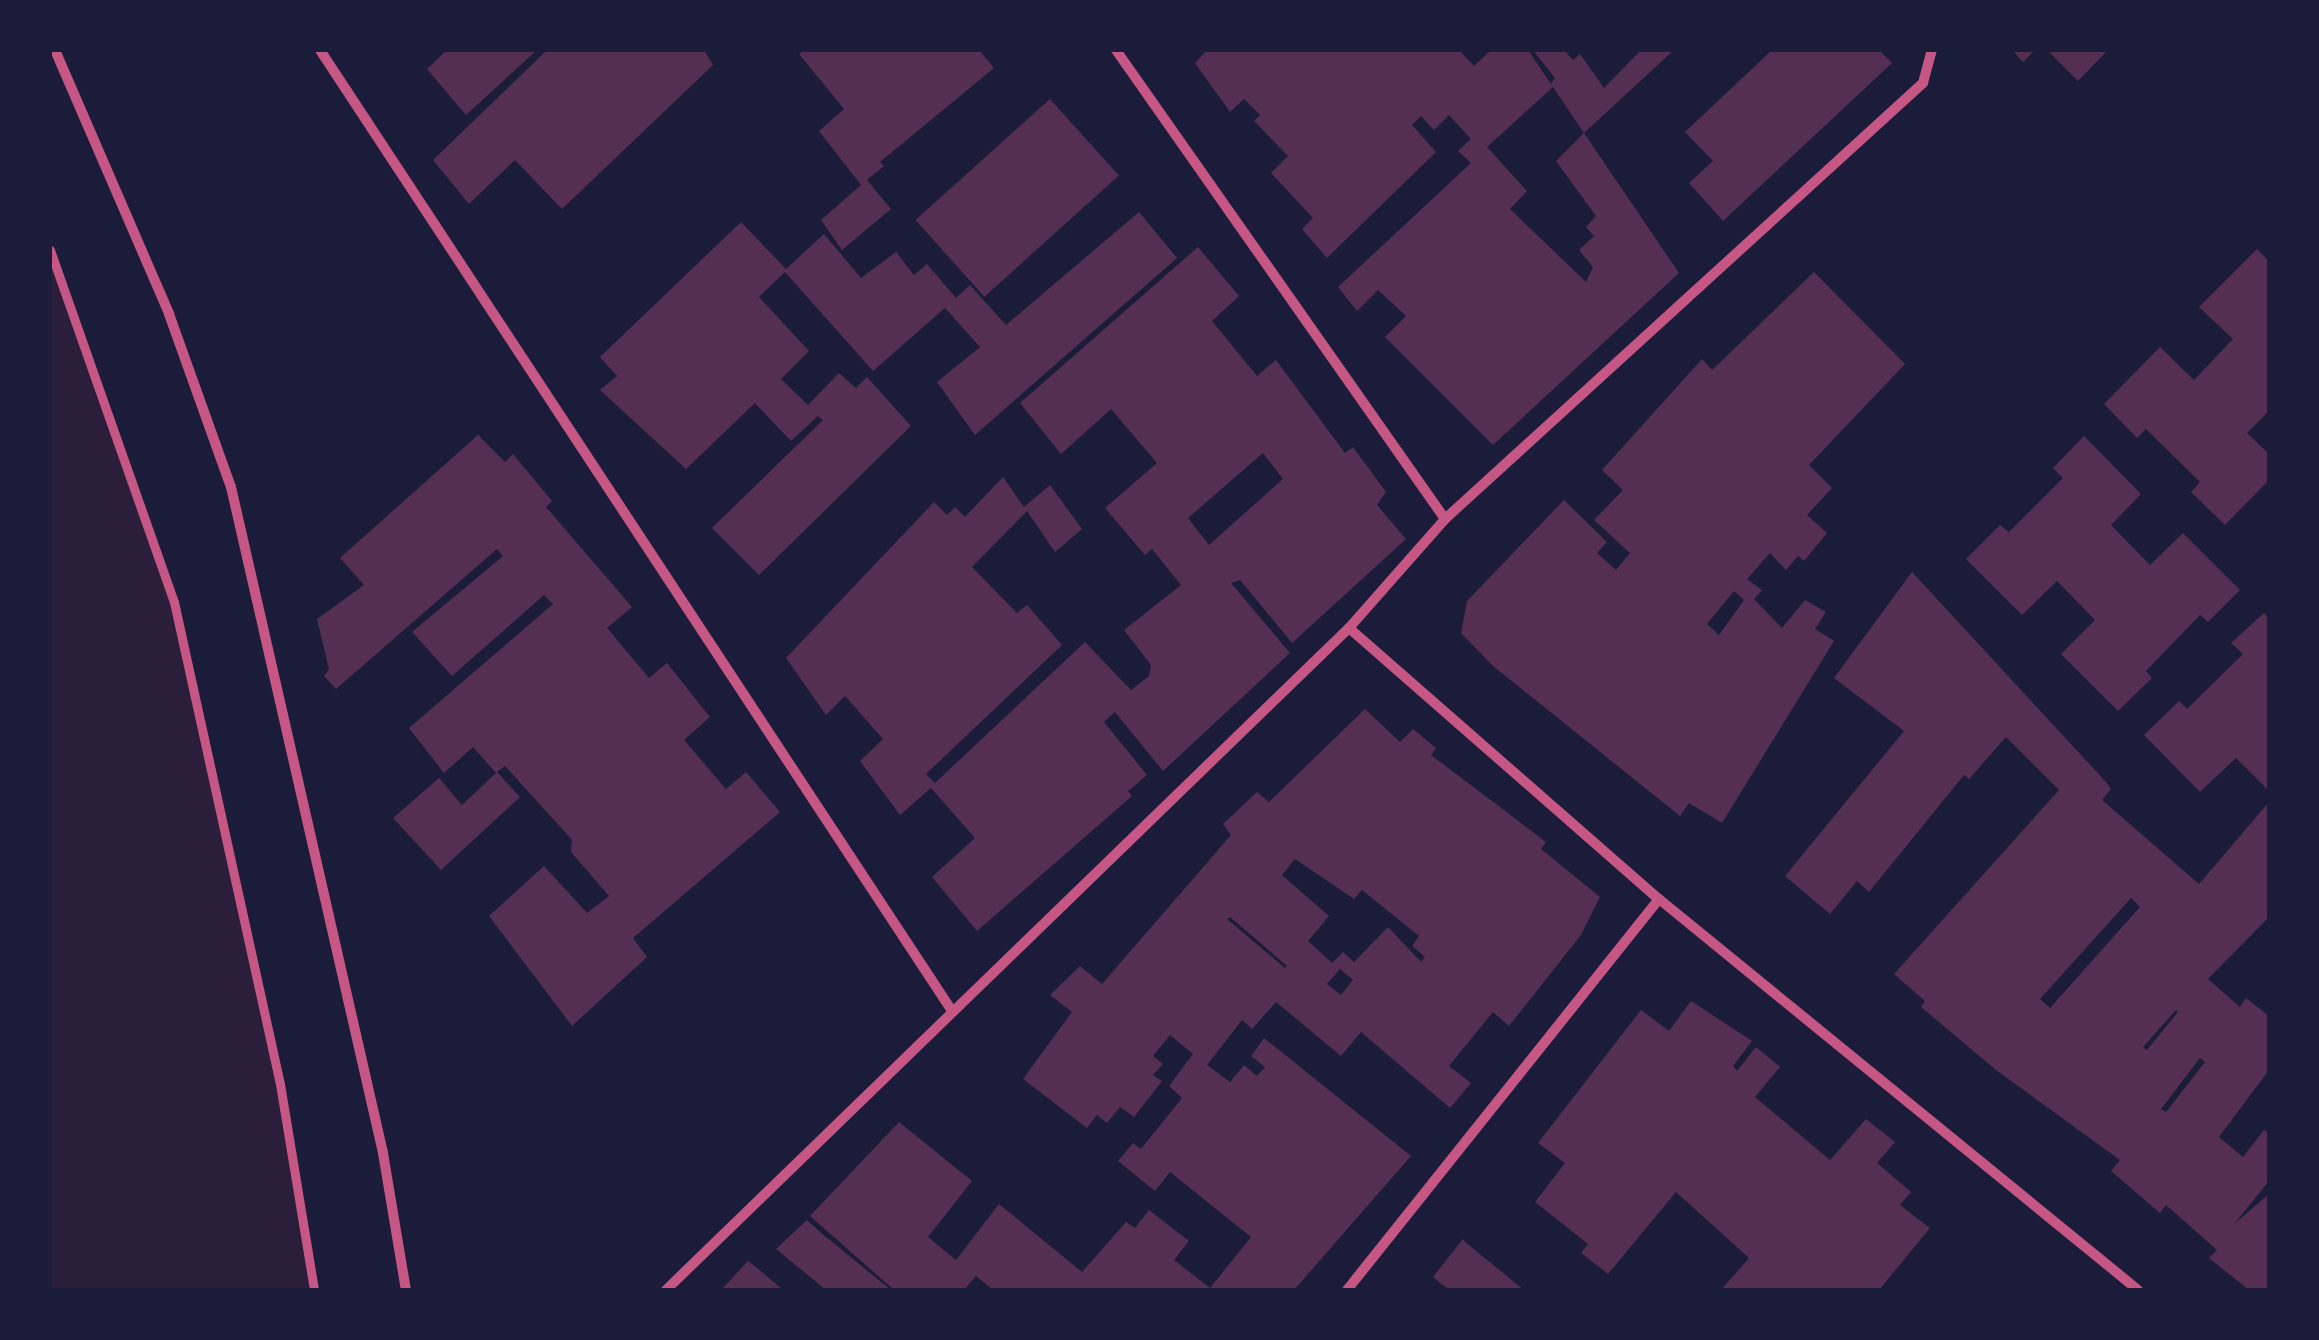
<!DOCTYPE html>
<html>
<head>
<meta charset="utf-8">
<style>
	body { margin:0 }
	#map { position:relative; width:2319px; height:1340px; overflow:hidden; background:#1b1b3a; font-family:"DejaVu Sans",sans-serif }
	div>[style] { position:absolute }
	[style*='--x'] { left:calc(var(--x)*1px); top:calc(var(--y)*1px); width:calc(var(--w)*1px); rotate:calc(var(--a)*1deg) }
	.green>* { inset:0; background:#2a1e3b }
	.building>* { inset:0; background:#542f53; transform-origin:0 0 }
	.pedestrian>* { height:9px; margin:-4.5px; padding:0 4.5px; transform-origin:4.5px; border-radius:4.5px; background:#c65784 }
	.minor>* { height:10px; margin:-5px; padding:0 5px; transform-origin:5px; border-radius:5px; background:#c65784 }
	span { translate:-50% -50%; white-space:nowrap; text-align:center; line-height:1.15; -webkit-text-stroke:8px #1b1b3a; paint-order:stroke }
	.frame { position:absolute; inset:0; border:52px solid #1b1b3a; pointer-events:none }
</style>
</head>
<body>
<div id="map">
	<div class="green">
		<i style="clip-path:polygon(50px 250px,174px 602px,280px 1084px,314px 1290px,50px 1290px)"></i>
	</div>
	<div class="building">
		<i style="clip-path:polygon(447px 50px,537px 50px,466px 115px,427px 69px)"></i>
		<i style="clip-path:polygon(547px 50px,704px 50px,713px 65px,562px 209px,515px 160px,469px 204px,433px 160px)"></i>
		<i style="clip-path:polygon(805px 50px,979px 50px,994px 68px,880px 162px,884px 166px,867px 180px,891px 209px,842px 250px,821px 220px,861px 185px,819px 131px,844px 109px,799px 54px)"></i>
		<i style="clip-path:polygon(1207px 50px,1459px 50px,1474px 66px,1491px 50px,1528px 50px,1551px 84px,1555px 78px,1533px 50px,1564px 50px,1573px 60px,1580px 54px,1604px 88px,1641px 50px,1674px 50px,1584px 133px,1553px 87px,1487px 147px,1527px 191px,1510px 209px,1586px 282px,1593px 267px,1579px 250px,1594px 236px,1586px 227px,1596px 216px,1556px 161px,1584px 133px,1679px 273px,1493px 445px,1385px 337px,1406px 316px,1378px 290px,1357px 311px,1338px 287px,1471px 163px,1458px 151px,1471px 139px,1449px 115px,1434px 130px,1421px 116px,1412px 125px,1436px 152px,1327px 258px,1302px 229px,1313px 218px,1271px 173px,1288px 156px,1254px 121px,1260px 115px,1244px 99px,1230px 112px,1195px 63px)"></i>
		<i style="clip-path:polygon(1772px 50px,1879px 50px,1892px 63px,1723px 221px,1689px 183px,1713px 161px,1685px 132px)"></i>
		<i style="clip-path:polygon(2012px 50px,2035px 50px,2023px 62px)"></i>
		<i style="clip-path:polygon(2047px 50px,2108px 50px,2078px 81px)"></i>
		<i style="left:1050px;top:99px;width:103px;height:181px;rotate:48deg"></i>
		<i style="clip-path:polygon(1139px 212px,1177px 258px,975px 435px,937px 382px,980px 347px,945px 308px,873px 371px,785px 272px,759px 297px,809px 351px,781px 379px,808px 405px,839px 373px,856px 388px,867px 377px,911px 426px,759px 575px,712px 528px,823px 420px,818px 416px,791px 441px,755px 403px,686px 469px,600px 390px,617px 376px,600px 357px,741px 222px,786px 269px,824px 234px,861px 278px,896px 252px,914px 275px,927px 264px,956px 298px,970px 285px,1006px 325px)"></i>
		<i style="clip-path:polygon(evenodd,1198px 247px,1239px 296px,1212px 321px,1257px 376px,1276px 360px,1345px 453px,1353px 447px,1386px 492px,1377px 505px,1406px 539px,1292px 643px,1240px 580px,1231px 583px,1290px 653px,1163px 771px,1115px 712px,1104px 722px,1147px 775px,1128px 791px,1132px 796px,977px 931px,932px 877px,975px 838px,931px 788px,900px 815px,860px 761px,883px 739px,845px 696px,826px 715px,786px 658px,934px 502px,947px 515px,955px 507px,965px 517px,1003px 477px,1024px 507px,1050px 485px,1082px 529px,1055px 552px,1027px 511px,972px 567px,1017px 613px,1027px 605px,1062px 645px,926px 774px,935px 783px,1085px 642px,1131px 690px,1149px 676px,1151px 665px,1124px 630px,1181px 585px,1152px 549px,1145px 555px,1105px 508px,1157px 463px,1111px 409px,1061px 454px,1020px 403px,1198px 247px,1263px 453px,1283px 479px,1209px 545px,1188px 518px,1263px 453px)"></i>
		<i style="clip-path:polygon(2257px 249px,2269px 261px,2269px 411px,2247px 433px,2269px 454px,2269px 480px,2225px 525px,2191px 492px,2200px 482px,2146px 429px,2137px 438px,2104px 404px,2160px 347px,2194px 380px,2233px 339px,2199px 307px)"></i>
		<i style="clip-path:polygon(evenodd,1814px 272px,1905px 364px,1809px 465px,1832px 488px,1807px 515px,1827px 533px,1804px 561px,1798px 556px,1786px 570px,1770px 553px,1747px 579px,1762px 590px,1754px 599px,1782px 628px,1805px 600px,1826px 612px,1815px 629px,1834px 641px,1722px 823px,1689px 803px,1680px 816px,1493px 666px,1461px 633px,1467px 601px,1564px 500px,1607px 542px,1597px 553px,1616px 570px,1630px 553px,1594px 520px,1623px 490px,1602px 470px,1702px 359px,1712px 370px,1814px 272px,1734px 591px,1744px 600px,1719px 635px,1707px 624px,1734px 591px)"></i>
		<i style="clip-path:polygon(478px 435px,505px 462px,513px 454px,552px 501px,546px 507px,632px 607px,607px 628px,649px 678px,667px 663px,710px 717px,684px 740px,726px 789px,746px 772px,780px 812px,633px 938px,647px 957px,572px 1026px,489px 916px,544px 866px,587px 913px,609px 896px,571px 852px,572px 840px,505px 766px,497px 772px,520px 797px,441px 870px,393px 818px,439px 778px,462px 805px,496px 773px,473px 747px,444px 773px,409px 728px,553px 604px,544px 595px,452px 676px,412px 632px,503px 556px,497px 549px,336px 689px,324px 676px,329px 669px,317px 619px,364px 585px,340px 558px)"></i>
		<i style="clip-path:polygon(2084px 436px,2141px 494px,2111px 525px,2150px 565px,2183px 533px,2240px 590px,2208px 622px,2200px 615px,2146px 671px,2152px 678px,2118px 711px,2061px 654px,2095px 620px,2057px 581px,2022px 615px,1966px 559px,2000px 525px,2009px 532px,2063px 478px,2053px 468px)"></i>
		<i style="clip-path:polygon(evenodd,1912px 572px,2106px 782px,2111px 789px,2102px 800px,2199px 884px,2269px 802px,2269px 917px,2208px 979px,2240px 1007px,2246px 998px,2269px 1016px,2269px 1070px,2219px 1137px,2243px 1157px,2264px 1130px,2269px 1133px,2269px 1181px,2234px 1224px,2269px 1194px,2269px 1290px,2249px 1290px,2209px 1258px,2217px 1250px,2166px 1205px,2160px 1213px,2111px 1171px,2120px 1160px,1996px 1070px,1921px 1007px,1925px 1001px,1894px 974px,2059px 790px,2006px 737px,1969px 779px,1964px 775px,1869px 892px,1857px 881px,1830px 914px,1785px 876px,1904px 731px,1834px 678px,1912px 572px,2131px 898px,2140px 907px,2050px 1008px,2040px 999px,2131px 898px,1912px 572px,2176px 1010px,2178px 1012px,2147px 1050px,2143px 1047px,2176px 1010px,1912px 572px,2200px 1058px,2205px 1062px,2166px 1112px,2161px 1109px,2200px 1058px)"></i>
		<i style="clip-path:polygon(2264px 613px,2269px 618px,2269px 791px,2236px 758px,2200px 792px,2144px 735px,2179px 701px,2187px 709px,2243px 654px,2231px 643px)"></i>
		<i style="clip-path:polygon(evenodd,1365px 709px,1400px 742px,1413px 729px,1436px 748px,1431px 755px,1546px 842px,1541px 849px,1600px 897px,1581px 935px,1509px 1026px,1493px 1012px,1449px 1066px,1471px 1083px,1450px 1108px,1361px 1032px,1341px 1056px,1276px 1002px,1252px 1029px,1242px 1020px,1207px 1065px,1230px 1082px,1244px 1065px,1257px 1076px,1265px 1067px,1251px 1056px,1264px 1038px,1411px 1156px,1294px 1290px,993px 1290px,976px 1276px,964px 1290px,894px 1290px,810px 1216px,899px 1122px,972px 1181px,928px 1237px,956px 1260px,999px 1204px,1082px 1272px,1126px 1222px,1135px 1228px,1149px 1210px,1189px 1241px,1174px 1260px,1210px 1288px,1251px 1237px,1170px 1172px,1155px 1191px,1118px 1161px,1133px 1143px,1141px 1149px,1182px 1098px,1169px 1086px,1193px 1054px,1170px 1035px,1153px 1056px,1163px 1064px,1153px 1075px,1162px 1081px,1134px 1117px,1120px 1107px,1107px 1123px,1097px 1115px,1087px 1128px,1023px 1079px,1072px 1012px,1050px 995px,1080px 966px,1102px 984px,1231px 835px,1223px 824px,1257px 792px,1269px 802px,1365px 709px,1295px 859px,1354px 899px,1362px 890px,1419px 936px,1412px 946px,1425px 957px,1421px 962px,1388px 927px,1354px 962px,1343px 952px,1332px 963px,1308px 941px,1329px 916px,1282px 875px,1295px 859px,1365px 709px,1230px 917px,1287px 966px,1285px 968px,1227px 919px,1230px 917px,1365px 709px,1340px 969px,1353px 980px,1341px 995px,1327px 984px,1340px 969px)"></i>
		<i style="clip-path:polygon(1691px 1001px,1752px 1041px,1733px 1066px,1737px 1071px,1756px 1047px,1780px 1067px,1755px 1097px,1830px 1160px,1866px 1119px,1895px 1142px,1877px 1163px,1911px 1192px,1900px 1205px,1930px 1228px,1879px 1290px,1721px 1290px,1749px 1258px,1676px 1192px,1608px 1274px,1581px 1253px,1588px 1244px,1535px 1202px,1565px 1163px,1538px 1143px,1641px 1010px,1669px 1031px)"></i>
		<i style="clip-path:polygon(807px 1220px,820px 1232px,891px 1290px,826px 1290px,776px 1249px)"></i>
		<i style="clip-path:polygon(1463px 1239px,1465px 1242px,1524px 1290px,1450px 1290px,1440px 1283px,1433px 1277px)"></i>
		<i style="clip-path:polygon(748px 1261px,756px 1267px,783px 1290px,721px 1290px)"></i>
	</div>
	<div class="pedestrian">
		<i style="--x:50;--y:250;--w:373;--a:70.6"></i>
		<i style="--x:174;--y:602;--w:494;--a:77.6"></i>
		<i style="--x:280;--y:1084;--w:209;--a:80.6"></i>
	</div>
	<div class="minor">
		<i style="--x:55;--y:50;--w:288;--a:66.6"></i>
		<i style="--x:169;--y:314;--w:184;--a:70.3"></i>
		<i style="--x:231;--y:487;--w:683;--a:77.14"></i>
		<i style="--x:383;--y:1153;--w:139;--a:80.5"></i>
		<i style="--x:320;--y:50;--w:1147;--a:56.67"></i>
		<i style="--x:1116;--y:50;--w:573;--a:54.95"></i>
		<i style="--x:1349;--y:628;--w:412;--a:41.2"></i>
		<i style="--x:1659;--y:899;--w:618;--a:39.22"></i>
		<i style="--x:666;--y:1290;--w:951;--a:-44.11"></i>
		<i style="--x:1349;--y:628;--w:145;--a:-48.6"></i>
		<i style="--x:1445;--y:519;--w:647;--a:-42.37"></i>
		<i style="--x:1923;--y:83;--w:34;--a:-75"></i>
		<i style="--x:1347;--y:1290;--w:500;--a:-51.41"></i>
	</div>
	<div class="frame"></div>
</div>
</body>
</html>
